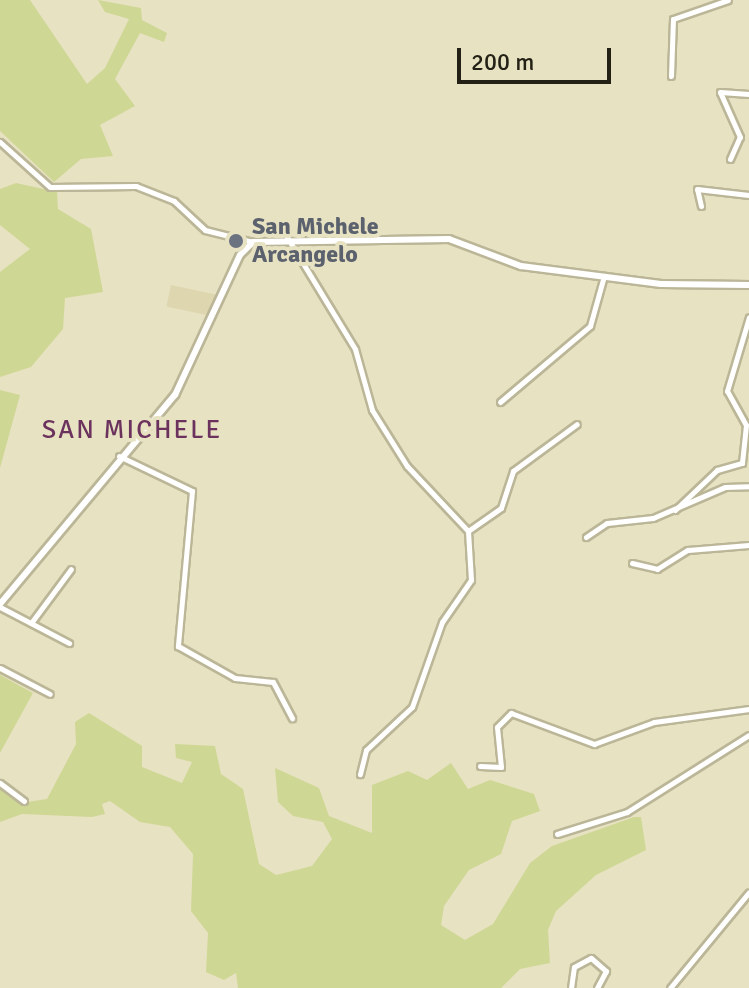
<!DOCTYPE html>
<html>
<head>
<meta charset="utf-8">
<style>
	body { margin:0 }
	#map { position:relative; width:749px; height:988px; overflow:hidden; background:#e7e2c2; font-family:Signika,sans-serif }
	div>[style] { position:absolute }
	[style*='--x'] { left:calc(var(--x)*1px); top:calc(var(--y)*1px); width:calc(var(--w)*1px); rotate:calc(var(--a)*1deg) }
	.built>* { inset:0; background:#ddd6af; transform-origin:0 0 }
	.green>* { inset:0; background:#cfd794 }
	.roads { filter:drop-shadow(2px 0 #bbb697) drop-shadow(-2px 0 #bbb697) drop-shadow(0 2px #bbb697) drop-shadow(0 -2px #bbb697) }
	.minor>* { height:5px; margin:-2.5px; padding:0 2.5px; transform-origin:2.5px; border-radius:2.5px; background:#fff }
	.tertiary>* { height:6px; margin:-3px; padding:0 3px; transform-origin:3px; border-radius:3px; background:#fff }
	.dots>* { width:22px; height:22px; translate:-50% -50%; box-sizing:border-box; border:4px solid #e7e2c2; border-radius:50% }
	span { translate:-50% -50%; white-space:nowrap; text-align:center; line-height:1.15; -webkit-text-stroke:8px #e7e2c2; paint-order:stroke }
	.worship-label { font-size:24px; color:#5b616d; font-weight:700 }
	.left { translate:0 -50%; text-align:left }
	.neighbourhood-label { font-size:26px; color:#6b325d; letter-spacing:2px }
	.scale { position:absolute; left:457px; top:48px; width:154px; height:36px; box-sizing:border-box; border:4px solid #232115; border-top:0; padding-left:10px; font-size:24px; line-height:28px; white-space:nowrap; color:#232115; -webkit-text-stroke:6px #e7e2c2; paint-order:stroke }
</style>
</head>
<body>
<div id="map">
	<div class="built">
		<i style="left:171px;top:285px;width:47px;height:22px;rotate:12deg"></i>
	</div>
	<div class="green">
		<i style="clip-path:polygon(0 0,30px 0,87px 84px,105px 68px,129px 19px,105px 12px,98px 0,141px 8px,142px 20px,167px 33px,164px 42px,140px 33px,115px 79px,135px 106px,100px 125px,113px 156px,81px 159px,54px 182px,0 131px)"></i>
		<i style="clip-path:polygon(16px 183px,57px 192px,58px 209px,91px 229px,103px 292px,65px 298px,63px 329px,31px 367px,0 377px,0 272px,30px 249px,0 225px,0 189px)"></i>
		<i style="clip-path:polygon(0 390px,20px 395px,0 468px)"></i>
		<i style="clip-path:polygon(0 675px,33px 693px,0 753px)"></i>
		<i style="clip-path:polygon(89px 713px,142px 746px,142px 767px,182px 783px,192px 762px,176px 758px,175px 744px,215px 746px,221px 774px,243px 789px,259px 864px,276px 875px,312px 866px,332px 839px,323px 822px,293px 816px,278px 802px,275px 768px,319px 788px,329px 816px,372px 833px,372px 785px,408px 771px,427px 780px,451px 763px,468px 789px,490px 780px,534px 794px,540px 811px,512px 821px,501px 854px,469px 870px,444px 906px,441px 925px,465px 940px,493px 924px,530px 863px,552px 846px,634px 817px,641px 817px,646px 850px,596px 875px,556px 911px,548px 930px,550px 963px,520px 969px,501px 988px,238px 988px,236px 973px,224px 980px,206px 972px,208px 933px,191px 911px,193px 854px,170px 827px,140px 822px,110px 801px,102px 804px,105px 814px,92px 817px,22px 814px,0 822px,0 786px,21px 803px,47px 799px,76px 744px,75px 722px)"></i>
	</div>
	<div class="roads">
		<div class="minor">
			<i style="--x:671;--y:76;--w:57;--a:-88"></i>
			<i style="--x:673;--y:19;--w:58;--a:-19.1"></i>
			<i style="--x:0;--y:142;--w:67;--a:42"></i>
			<i style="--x:50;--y:187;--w:86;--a:-0.7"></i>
			<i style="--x:136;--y:186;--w:41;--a:21.5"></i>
			<i style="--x:174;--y:201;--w:42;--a:43.1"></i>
			<i style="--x:205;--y:230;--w:49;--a:14"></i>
			<i style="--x:730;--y:159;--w:24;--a:-66"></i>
			<i style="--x:740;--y:137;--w:49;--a:-114"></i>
			<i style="--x:720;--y:92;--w:29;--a:4"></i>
			<i style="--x:701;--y:206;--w:17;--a:-103"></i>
			<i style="--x:697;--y:189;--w:52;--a:6.6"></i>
			<i style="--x:287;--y:237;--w:131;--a:58.7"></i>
			<i style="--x:355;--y:349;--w:63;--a:74.4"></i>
			<i style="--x:372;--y:410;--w:66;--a:58"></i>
			<i style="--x:407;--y:466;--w:89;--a:46.8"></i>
			<i style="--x:468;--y:531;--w:49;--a:86.5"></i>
			<i style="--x:471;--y:580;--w:51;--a:124.6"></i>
			<i style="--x:442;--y:622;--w:90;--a:109.4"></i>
			<i style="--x:412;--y:707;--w:63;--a:136.9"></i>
			<i style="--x:366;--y:750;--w:25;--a:104"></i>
			<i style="--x:500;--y:402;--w:118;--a:-40.2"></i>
			<i style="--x:590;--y:326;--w:52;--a:-74.4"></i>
			<i style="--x:119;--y:456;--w:81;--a:25.6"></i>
			<i style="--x:192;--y:491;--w:156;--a:95.2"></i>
			<i style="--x:178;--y:646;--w:65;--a:29.3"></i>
			<i style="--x:235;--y:678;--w:38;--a:6"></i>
			<i style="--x:273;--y:682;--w:41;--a:62.2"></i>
			<i style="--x:675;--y:510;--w:58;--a:-43.6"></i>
			<i style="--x:717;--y:470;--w:26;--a:-16"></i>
			<i style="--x:742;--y:463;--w:38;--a:-84"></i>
			<i style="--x:746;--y:425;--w:39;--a:-119"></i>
			<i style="--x:727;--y:391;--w:77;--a:-73.4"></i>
			<i style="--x:468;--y:531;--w:40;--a:-34.9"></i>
			<i style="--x:501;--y:508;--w:39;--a:-72"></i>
			<i style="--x:513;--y:471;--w:79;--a:-36.3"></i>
			<i style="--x:586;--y:537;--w:25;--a:-34"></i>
			<i style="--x:607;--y:523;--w:46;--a:-6.2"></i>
			<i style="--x:653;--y:518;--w:78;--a:-23.3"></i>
			<i style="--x:725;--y:487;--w:24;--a:-2"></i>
			<i style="--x:632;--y:563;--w:26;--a:13"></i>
			<i style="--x:657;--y:569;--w:36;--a:-32"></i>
			<i style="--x:688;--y:550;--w:61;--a:-4.7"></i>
			<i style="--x:0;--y:607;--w:78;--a:27.6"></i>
			<i style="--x:31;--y:623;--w:67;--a:-53.5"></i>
			<i style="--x:0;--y:668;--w:56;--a:27.5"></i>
			<i style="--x:480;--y:766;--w:21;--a:3"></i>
			<i style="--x:501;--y:767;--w:40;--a:-95.7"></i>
			<i style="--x:497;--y:727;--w:20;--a:-45"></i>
			<i style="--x:511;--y:713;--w:89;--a:20.5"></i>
			<i style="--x:594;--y:744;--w:64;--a:-20.1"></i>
			<i style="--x:654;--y:722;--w:96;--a:-7.8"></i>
			<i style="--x:0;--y:783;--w:30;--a:37"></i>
			<i style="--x:557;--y:834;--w:73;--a:-17.4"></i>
			<i style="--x:627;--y:812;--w:144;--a:-32.3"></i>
			<i style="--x:571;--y:988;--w:21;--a:-82"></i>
			<i style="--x:574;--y:967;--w:19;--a:-28"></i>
			<i style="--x:591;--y:958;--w:20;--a:41"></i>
			<i style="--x:606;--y:971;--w:19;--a:118"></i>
			<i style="--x:670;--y:988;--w:124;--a:-50.5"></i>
		</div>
		<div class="tertiary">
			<i style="--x:0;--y:604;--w:273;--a:-50.1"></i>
			<i style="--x:175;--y:395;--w:154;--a:-65.1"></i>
			<i style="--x:240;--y:255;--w:18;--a:-45"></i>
			<i style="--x:253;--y:242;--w:196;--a:-0.9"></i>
			<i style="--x:449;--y:239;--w:77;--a:20.6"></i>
			<i style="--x:521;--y:266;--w:141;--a:7.3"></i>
			<i style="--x:661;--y:284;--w:88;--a:0.7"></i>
		</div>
	</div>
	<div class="dots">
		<i style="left:236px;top:241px;background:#6b7280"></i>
	</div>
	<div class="worship-label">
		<span class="left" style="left:252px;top:241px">San Michele<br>Arcangelo</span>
	</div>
	<div class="neighbourhood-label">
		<span style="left:132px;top:431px">SAN MICHELE</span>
	</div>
	<div class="scale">200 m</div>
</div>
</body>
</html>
